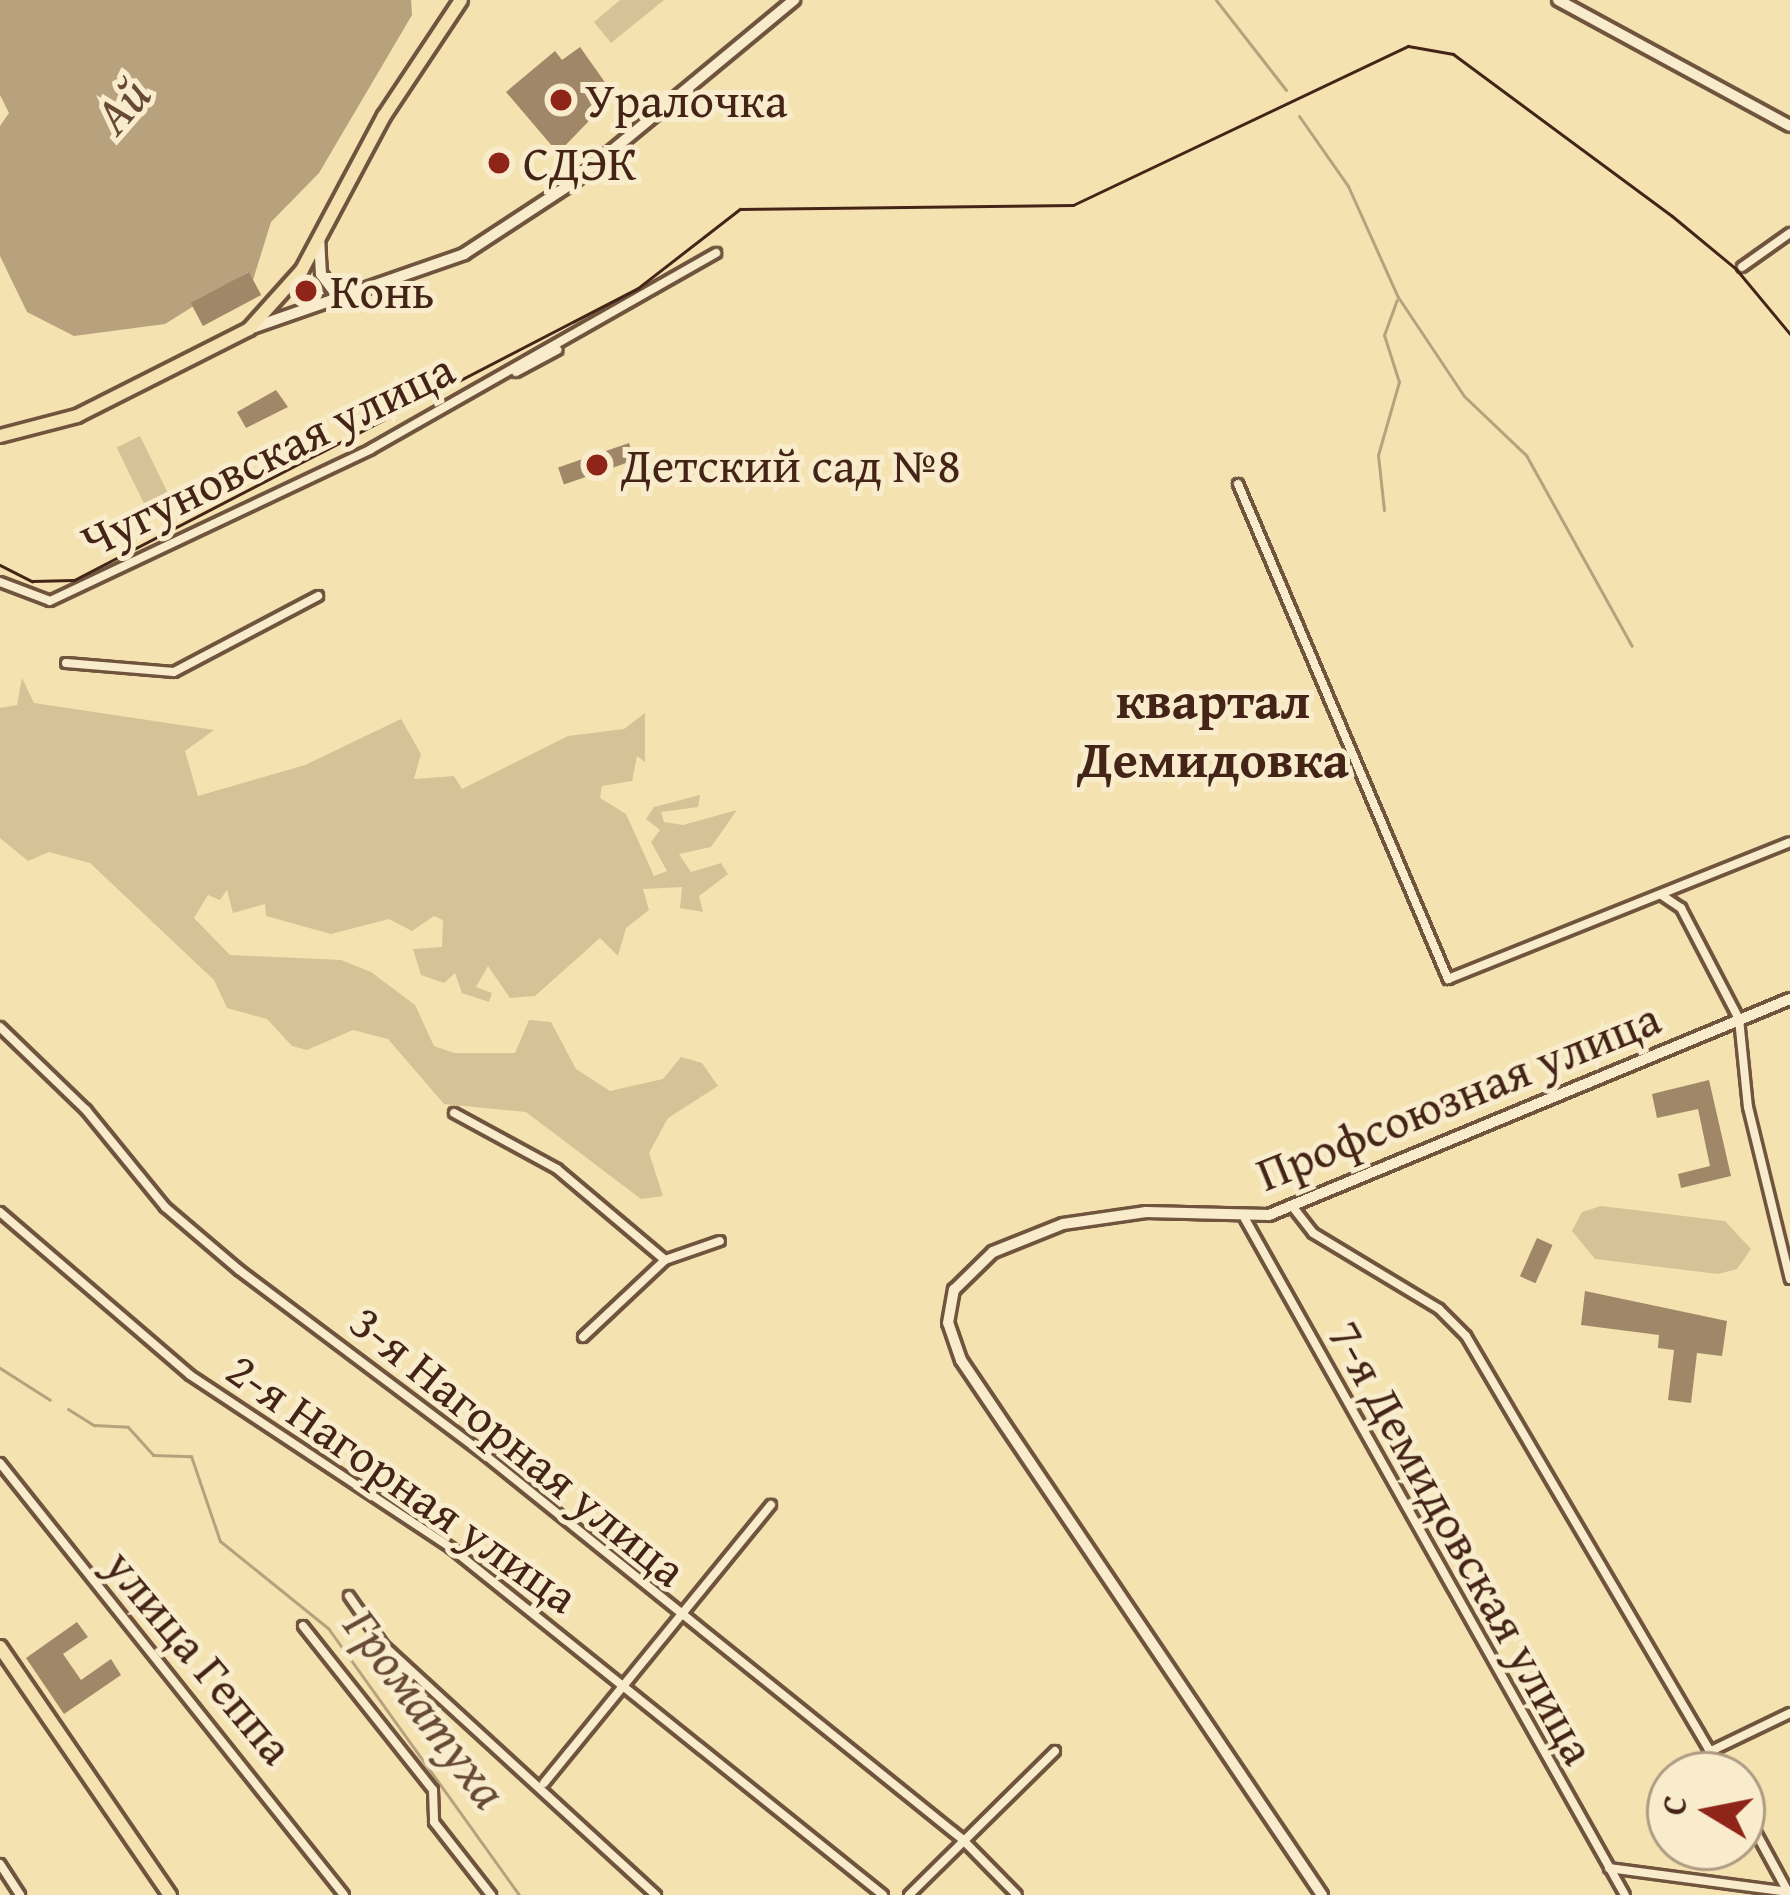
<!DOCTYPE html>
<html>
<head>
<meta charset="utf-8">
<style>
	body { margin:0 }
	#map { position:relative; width:1790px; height:1895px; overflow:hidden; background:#f4e2b1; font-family:"Gentium Book Plus",serif }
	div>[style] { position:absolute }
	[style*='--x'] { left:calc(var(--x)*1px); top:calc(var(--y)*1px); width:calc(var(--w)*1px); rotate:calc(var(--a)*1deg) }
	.green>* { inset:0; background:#d6c297; transform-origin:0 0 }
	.water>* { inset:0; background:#b8a17d }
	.stream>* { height:3px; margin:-1.5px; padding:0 1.5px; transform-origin:1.5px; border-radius:1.5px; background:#b8a17d }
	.building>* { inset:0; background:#a08767; transform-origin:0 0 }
	.roads { filter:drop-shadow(3px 0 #70543e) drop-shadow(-3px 0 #70543e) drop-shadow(0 3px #70543e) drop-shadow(0 -3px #70543e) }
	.minor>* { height:8px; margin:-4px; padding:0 4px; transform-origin:4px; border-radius:4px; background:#f8eccc }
	.secondary>* { height:10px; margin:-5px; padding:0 5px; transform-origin:5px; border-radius:5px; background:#f8eccc }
	.primary>* { height:12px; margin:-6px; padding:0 6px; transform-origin:6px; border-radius:6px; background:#f4e2b1 }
	.tram>* { height:3px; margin:-1.5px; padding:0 1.5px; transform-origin:1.5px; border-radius:1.5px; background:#442417 }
	.dots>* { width:33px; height:33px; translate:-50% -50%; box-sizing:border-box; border:6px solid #f8eccc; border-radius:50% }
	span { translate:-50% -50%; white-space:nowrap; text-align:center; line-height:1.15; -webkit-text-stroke:10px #f8eccc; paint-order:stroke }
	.poi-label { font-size:48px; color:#442417 }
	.left { translate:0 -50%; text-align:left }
	.street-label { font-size:48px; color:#442417 }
	.water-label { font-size:51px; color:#674a36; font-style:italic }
	.neighbourhood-label { font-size:51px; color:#442417; font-weight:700 }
	.north { position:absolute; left:1646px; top:1751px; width:120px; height:120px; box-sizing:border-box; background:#f8eccc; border:3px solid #b09c84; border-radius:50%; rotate:280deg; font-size:33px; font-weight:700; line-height:48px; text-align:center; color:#442417 }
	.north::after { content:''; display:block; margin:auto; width:42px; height:54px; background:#8f2418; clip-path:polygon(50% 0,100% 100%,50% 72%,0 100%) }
</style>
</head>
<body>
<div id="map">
	<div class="green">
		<i style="clip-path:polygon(620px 0,664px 0,611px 43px,594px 22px)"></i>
		<i style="left:140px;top:436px;width:68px;height:26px;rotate:64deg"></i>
		<i style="clip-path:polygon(22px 678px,34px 703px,214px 730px,185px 751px,198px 796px,305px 765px,401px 719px,421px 754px,414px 779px,454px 776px,462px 789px,568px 736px,624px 729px,645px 713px,645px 762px,637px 756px,632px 781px,602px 786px,600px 798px,626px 814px,654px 876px,667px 871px,651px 842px,660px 830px,646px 819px,654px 807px,700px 795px,698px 807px,661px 812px,664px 822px,683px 825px,737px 810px,711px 847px,679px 854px,691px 872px,721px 863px,728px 874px,699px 896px,703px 912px,680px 908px,682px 887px,643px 889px,649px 910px,626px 928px,618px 956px,600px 938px,535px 996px,510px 998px,488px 966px,476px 987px,492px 993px,489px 1002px,462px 993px,455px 973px,444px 983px,421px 975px,413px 949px,442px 947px,443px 920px,434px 916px,412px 931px,389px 919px,331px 934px,266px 916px,265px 904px,233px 913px,227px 890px,220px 900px,208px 895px,194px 918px,230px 955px,341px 960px,371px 972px,415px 1005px,434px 1046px,454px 1053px,515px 1053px,529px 1020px,551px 1022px,576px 1069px,610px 1091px,663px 1079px,681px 1057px,702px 1063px,718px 1086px,668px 1118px,649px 1153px,663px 1196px,641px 1199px,526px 1112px,444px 1104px,388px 1039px,353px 1030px,307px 1050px,292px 1046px,267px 1019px,227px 1008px,214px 980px,90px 863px,49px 852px,28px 861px,0 838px,0 708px,17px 705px)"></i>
		<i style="clip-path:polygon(1601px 1206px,1725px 1221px,1751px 1249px,1737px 1269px,1718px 1274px,1595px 1259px,1572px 1231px,1582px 1212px)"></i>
	</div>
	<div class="water">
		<i style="clip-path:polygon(0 0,411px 0,412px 15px,319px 173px,271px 222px,253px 280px,248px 272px,165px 324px,74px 336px,27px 312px,0 256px,0 126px,9px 113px,0 95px)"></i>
	</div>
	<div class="stream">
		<i style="--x:1216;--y:0;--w:114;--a:52.1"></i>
		<i style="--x:1299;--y:116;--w:85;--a:55"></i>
		<i style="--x:1348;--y:186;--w:122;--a:65.8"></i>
		<i style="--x:1398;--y:297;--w:119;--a:56.3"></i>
		<i style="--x:1464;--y:396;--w:86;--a:43.6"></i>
		<i style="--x:1526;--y:455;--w:218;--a:61"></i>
		<i style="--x:1384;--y:510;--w:55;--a:-96.2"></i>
		<i style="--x:1378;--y:455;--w:76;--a:-74"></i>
		<i style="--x:1399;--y:382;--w:49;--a:-107.7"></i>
		<i style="--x:1384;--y:335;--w:37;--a:-70"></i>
		<i style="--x:0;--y:1368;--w:59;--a:32.6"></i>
		<i style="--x:68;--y:1409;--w:31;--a:32"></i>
		<i style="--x:94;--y:1425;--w:34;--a:3"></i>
		<i style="--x:128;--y:1427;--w:38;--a:48"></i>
		<i style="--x:153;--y:1455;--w:38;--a:2"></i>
		<i style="--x:191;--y:1456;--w:90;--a:71.2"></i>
		<i style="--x:220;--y:1541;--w:139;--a:38.9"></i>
		<i style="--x:328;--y:1628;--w:328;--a:54.4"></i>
	</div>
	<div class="building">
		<i style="clip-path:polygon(580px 47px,614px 95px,558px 153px,506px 92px,555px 51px,562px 60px)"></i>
		<i style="left:249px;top:272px;width:26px;height:66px;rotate:62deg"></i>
		<i style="clip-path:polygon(276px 390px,288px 407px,246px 428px,237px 412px)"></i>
		<i style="left:629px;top:443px;width:18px;height:75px;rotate:71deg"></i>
		<i style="clip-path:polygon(1709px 1080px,1731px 1176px,1681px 1188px,1678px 1174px,1710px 1166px,1698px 1109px,1657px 1118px,1652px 1094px)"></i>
		<i style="left:1537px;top:1238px;width:17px;height:42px;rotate:24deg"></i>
		<i style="clip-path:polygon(1585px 1291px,1727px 1321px,1722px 1356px,1697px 1353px,1691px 1403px,1668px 1400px,1674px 1350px,1658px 1348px,1659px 1335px,1581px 1325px)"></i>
		<i style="clip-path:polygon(77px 1622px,88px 1637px,63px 1654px,81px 1680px,111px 1659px,121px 1675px,64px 1714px,26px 1658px)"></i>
	</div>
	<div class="roads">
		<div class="minor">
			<i style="--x:1742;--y:267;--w:59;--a:-35.3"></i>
			<i style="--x:516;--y:372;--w:47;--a:-28.2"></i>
			<i style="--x:1238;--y:484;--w:538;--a:67.01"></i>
			<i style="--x:1448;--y:979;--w:368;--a:-21.8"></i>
			<i style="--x:0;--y:582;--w:53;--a:20.8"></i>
			<i style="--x:50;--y:601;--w:355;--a:-25.3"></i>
			<i style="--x:371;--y:449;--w:397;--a:-29.6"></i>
			<i style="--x:66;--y:663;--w:108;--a:4.8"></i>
			<i style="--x:174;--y:672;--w:163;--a:-27.8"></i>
			<i style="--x:1663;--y:896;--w:22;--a:34"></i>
			<i style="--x:1681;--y:908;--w:125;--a:62.4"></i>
			<i style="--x:1739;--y:1019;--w:88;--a:84.2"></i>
			<i style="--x:1748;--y:1107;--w:177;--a:76.3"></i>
			<i style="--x:0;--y:1027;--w:120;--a:44"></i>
			<i style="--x:86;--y:1110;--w:125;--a:50.8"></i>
			<i style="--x:165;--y:1207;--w:97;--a:40.4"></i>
			<i style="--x:239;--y:1270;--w:301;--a:36.9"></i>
			<i style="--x:480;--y:1451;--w:619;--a:38.83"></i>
			<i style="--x:962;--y:1839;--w:78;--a:45.5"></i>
			<i style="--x:454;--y:1113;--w:117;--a:28.5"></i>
			<i style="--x:557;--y:1169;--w:141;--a:40.1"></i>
			<i style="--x:665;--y:1260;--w:58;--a:-19.1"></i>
			<i style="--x:1292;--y:1206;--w:34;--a:52"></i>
			<i style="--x:1313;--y:1233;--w:147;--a:31.1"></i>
			<i style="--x:1439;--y:1309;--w:38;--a:45"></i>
			<i style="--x:1466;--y:1336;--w:509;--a:59.56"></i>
			<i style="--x:0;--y:1212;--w:250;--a:40.6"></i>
			<i style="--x:190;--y:1375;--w:313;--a:33.5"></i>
			<i style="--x:451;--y:1548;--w:554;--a:38.77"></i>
			<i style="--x:1245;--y:1219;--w:775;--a:60.66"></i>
			<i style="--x:583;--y:1337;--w:112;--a:-43.2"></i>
			<i style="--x:0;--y:1463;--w:552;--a:51.47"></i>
			<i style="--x:349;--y:1596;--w:61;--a:55"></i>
			<i style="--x:384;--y:1646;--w:369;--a:42.5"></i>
			<i style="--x:303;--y:1626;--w:209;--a:51.6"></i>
			<i style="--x:433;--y:1790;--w:32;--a:88"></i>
			<i style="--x:434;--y:1822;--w:93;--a:52"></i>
			<i style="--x:1711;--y:1751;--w:88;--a:-25.7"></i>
			<i style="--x:544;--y:1783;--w:359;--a:-50.8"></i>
			<i style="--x:1742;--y:1807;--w:94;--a:61.5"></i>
			<i style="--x:0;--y:1864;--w:37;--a:57"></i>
			<i style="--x:1609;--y:1868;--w:183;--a:7.6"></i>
			<i style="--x:909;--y:1895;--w:205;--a:-44.6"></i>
		</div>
		<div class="secondary">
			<i style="--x:1558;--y:0;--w:264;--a:28.5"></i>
			<i style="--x:319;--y:237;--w:37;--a:87"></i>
			<i style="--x:321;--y:274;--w:31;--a:53"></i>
			<i style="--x:252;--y:328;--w:225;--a:-19.2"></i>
			<i style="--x:464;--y:254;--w:131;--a:-33.2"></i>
			<i style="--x:574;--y:182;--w:286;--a:-39.6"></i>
			<i style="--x:1322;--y:1895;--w:645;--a:-124.01"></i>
			<i style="--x:961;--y:1360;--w:39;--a:-109"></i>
			<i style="--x:948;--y:1323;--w:34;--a:-80"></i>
			<i style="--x:954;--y:1290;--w:54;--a:-44.3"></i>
			<i style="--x:993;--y:1252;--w:75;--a:-21.8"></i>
			<i style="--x:1063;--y:1224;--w:84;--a:-8.2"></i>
			<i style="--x:1146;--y:1212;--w:123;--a:1.4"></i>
			<i style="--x:1269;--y:1215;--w:564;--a:-22.52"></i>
		</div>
		<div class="primary">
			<i style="--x:0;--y:436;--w:80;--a:-14.6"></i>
			<i style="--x:77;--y:416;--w:193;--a:-26.8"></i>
			<i style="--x:249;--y:329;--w:79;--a:-48.1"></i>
			<i style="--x:302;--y:270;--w:174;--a:-62"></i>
			<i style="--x:384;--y:116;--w:139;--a:-56.4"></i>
			<i style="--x:0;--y:1647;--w:301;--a:55.6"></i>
		</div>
	</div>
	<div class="tram">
		<i style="--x:0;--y:565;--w:36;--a:27"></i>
		<i style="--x:32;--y:581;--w:42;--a:-1.4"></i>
		<i style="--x:74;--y:580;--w:635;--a:-27.37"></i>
		<i style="--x:638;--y:288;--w:129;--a:-37.8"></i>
		<i style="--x:740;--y:209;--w:333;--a:-0.7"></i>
		<i style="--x:1073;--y:205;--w:371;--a:-25.4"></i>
		<i style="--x:1408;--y:46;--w:46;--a:10.1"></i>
		<i style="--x:1453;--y:54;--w:272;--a:36.5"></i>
		<i style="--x:1672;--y:216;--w:83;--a:39.6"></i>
		<i style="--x:1736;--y:269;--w:85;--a:50.3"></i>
	</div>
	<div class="dots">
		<i style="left:561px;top:100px;background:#8f2418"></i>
		<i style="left:499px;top:163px;background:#8f2418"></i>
		<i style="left:306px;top:291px;background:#8f2418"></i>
		<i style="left:597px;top:465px;background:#8f2418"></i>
	</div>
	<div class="poi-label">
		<span class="left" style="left:585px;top:100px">Уралочка</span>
		<span class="left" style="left:523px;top:163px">СДЭК</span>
		<span class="left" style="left:330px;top:291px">Конь</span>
		<span class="left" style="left:621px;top:465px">Детский сад №8</span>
	</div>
	<div class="street-label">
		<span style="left:267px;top:454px;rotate:-26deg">Чугуновская улица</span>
		<span style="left:1458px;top:1095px;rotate:-22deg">Профсоюзная улица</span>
		<span style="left:519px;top:1445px;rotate:39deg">3-я Нагорная улица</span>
		<span style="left:403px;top:1482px;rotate:35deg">2-я Нагорная улица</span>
		<span style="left:1463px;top:1542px;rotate:61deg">7-я Демидовская улица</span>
		<span style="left:200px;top:1656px;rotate:50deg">улица Геппа</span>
	</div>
	<div class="water-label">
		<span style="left:122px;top:105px;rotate:-49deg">Ай</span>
		<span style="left:426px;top:1708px;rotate:53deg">Громатуха</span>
	</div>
	<div class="neighbourhood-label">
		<span style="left:1213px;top:730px">квартал<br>Демидовка</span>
	</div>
	<div class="north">С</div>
</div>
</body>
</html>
